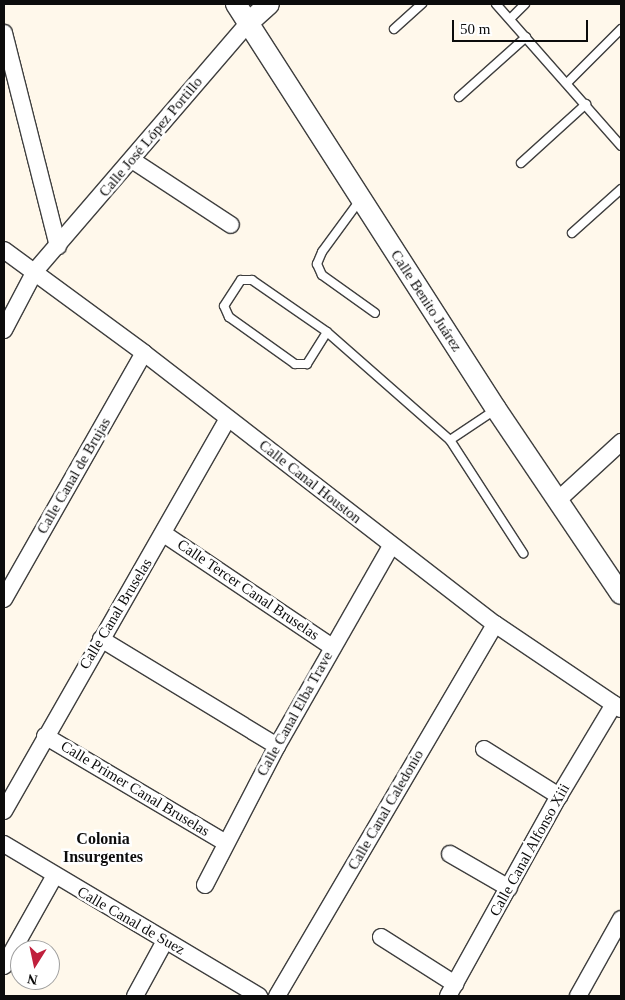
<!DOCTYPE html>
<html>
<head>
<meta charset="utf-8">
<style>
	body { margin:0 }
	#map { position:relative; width:625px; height:1000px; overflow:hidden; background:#fff8eb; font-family:"Times New Roman",serif }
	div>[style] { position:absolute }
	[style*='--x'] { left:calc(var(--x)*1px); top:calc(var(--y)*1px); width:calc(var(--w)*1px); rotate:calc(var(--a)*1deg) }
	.roads { filter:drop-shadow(1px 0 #3f3f3f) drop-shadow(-1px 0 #3f3f3f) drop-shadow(0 1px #3f3f3f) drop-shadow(0 -1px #3f3f3f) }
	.service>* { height:8px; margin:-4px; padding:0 4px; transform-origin:4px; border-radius:4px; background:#fff }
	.minor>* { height:16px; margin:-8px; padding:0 8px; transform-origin:8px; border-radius:8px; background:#fff }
	.tertiary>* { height:20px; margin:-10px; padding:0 10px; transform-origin:10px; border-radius:10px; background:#fff }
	span { translate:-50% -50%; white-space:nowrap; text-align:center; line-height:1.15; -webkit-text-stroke:5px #fff; paint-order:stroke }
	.street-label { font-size:15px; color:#0c0c0c }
	.neighbourhood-label { font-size:16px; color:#0c0c0c; font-weight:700 }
	.frame { position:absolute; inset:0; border:5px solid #0c0c0c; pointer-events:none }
	.north { position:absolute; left:10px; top:940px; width:50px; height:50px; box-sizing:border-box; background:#fff; border:1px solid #9e9e9e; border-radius:50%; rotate:190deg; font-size:14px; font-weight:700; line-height:20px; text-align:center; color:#0c0c0c }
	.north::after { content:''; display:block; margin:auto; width:18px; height:22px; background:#c0203d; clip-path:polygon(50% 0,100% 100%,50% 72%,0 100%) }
	.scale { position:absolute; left:452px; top:20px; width:136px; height:22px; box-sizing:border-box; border:2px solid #0c0c0c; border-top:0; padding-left:6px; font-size:15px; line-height:18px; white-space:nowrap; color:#0c0c0c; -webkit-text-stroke:4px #fff; paint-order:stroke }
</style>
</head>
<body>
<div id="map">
	<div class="roads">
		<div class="service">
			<i style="--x:496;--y:4;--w:189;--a:48.6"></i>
			<i style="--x:511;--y:18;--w:20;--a:-45"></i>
			<i style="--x:394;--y:29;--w:38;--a:-42"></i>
			<i style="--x:568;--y:82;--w:75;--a:-45"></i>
			<i style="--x:459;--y:97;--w:90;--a:-41.8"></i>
			<i style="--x:521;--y:163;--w:88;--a:-42.2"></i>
			<i style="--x:360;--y:200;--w:64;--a:126.2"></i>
			<i style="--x:322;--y:252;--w:13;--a:113"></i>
			<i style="--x:317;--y:264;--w:12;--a:66"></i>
			<i style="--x:322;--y:275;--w:65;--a:35.6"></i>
			<i style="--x:572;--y:233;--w:66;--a:-41.9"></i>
			<i style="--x:327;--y:332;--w:38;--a:122"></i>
			<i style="--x:307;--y:364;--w:12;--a:180"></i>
			<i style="--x:295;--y:364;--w:81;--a:-144.5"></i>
			<i style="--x:229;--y:317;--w:12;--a:-114"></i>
			<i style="--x:224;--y:306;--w:31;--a:-57"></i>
			<i style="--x:241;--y:280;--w:11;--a:0"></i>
			<i style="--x:252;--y:280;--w:91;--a:34.7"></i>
			<i style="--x:327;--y:332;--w:164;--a:41.3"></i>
			<i style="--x:450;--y:440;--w:54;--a:-33.7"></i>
			<i style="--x:450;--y:440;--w:135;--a:57.1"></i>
		</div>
		<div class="minor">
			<i style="--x:4;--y:33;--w:220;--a:75.8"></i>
			<i style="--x:132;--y:160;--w:118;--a:33.3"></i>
			<i style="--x:4;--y:250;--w:174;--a:36.3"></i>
			<i style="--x:144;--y:353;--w:443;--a:37.7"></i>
			<i style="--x:495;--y:624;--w:152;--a:34"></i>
			<i style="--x:4;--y:330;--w:67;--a:-62.3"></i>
			<i style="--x:35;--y:271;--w:327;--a:-49.3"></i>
			<i style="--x:558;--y:500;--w:86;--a:-42.6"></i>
			<i style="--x:164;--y:534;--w:202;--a:33.9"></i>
			<i style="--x:4;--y:599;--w:283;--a:-60.4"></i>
			<i style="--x:101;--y:639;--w:206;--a:31.3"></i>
			<i style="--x:45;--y:736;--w:210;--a:30.6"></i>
			<i style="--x:484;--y:749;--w:89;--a:32.1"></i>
			<i style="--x:4;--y:811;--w:452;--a:-60.3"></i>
			<i style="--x:4;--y:844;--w:297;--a:30.8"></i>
			<i style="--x:450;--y:854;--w:68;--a:30"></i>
			<i style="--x:205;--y:885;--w:157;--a:-62.6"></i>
			<i style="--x:277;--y:746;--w:230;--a:-60.3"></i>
			<i style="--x:381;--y:937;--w:88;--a:32.4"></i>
			<i style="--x:4;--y:966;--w:102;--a:-60.7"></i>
			<i style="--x:135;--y:996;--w:63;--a:-61.4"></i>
			<i style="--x:277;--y:996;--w:431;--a:-59.6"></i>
			<i style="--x:448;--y:996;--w:229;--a:-61"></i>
			<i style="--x:559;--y:796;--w:107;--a:-59.1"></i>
			<i style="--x:578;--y:996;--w:88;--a:-60.8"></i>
		</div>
		<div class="tertiary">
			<i style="--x:236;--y:4;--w:481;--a:57.3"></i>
			<i style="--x:496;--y:409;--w:223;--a:56"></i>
			<i style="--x:248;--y:23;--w:28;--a:-42"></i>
		</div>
	</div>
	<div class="street-label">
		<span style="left:151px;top:137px;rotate:-50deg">Calle José López Portillo</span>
		<span style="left:426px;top:301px;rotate:57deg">Calle Benito Juárez</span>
		<span style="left:74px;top:476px;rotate:-60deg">Calle Canal de Brujas</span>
		<span style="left:310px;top:482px;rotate:38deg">Calle Canal Houston</span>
		<span style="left:248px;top:590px;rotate:34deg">Calle Tercer Canal Bruselas</span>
		<span style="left:116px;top:614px;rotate:-59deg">Calle Canal Bruselas</span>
		<span style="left:295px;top:714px;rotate:-61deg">Calle Canal Elba Trave</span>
		<span style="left:135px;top:789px;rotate:31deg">Calle Primer Canal Bruselas</span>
		<span style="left:386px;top:810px;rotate:-60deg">Calle Canal Caledonio</span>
		<span style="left:530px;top:850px;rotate:-61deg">Calle Canal Alfonso Xiii</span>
		<span style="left:131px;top:921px;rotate:30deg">Calle Canal de Suez</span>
	</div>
	<div class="neighbourhood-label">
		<span style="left:103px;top:848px">Colonia<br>Insurgentes</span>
	</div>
	<div class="frame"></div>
	<div class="north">N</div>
	<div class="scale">50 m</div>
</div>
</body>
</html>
